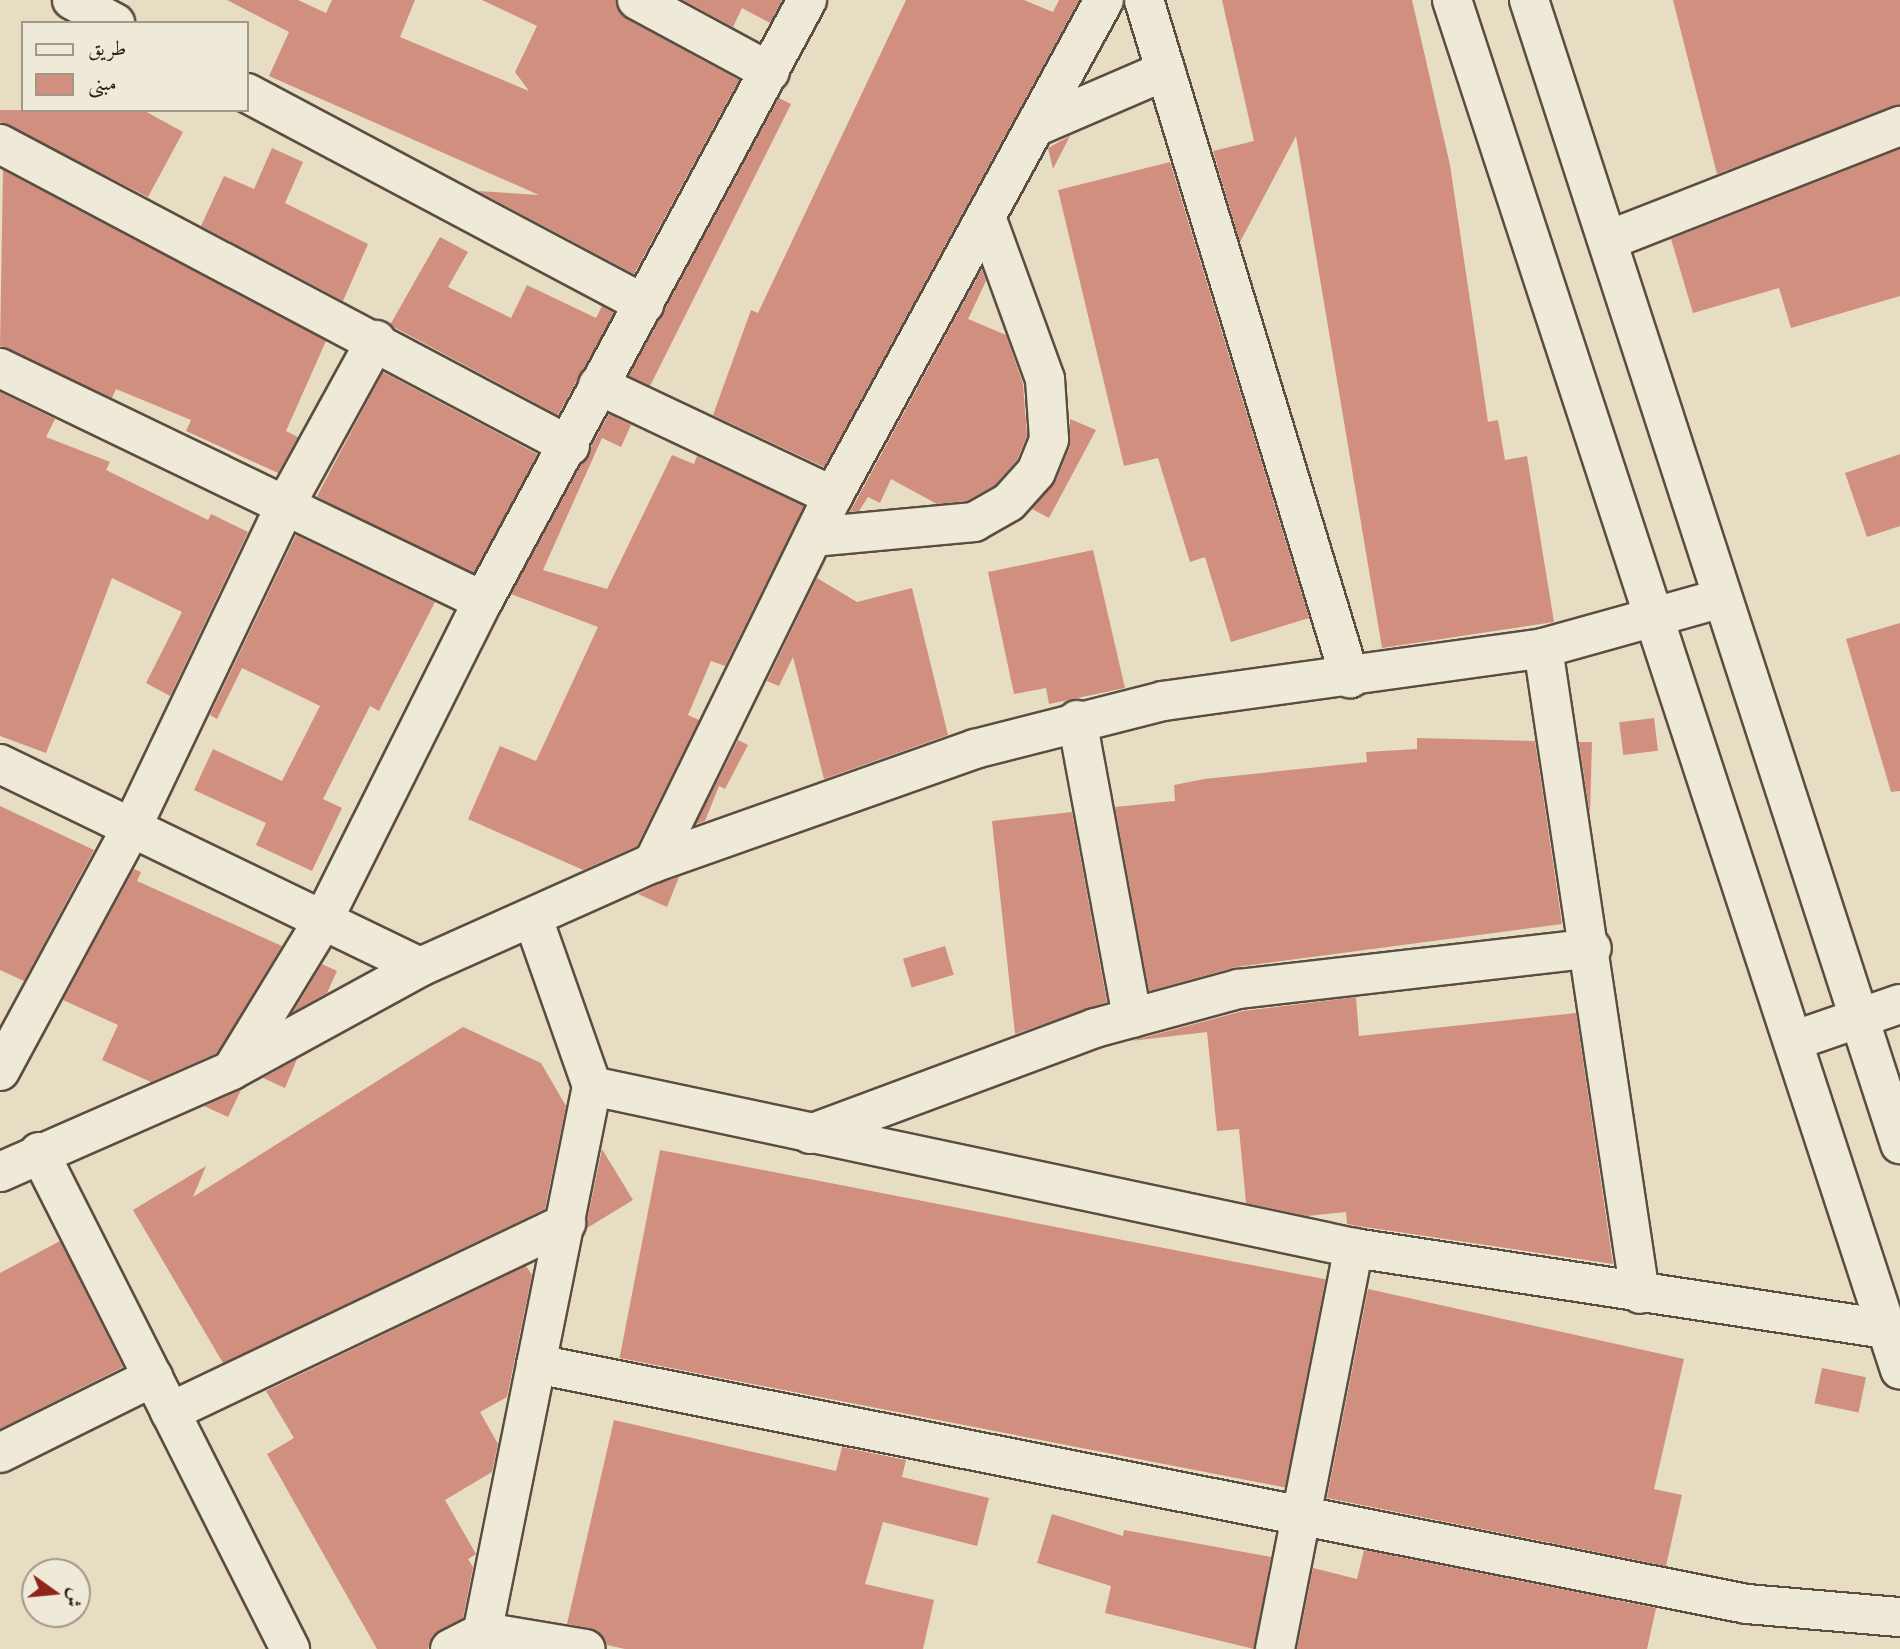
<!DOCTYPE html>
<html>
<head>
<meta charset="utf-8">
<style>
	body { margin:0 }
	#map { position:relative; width:1900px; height:1649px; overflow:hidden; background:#e7ddc2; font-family:"IM FELL Double Pica",Amiri,serif }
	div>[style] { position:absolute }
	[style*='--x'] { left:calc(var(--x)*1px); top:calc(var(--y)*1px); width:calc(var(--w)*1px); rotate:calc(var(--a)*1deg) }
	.building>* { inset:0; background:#d1907f; transform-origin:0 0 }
	.roads { filter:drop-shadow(2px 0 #5b4d42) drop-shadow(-2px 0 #5b4d42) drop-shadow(0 2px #5b4d42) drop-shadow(0 -2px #5b4d42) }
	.street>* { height:38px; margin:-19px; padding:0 19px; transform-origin:19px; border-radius:19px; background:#efe9d7 }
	span { translate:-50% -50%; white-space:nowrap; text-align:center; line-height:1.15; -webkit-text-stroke:5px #efe9d7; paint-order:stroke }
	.legend { position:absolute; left:21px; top:21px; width:228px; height:91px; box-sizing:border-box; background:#efe9d7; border:2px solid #a1978b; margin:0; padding:9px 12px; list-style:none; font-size:21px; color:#2c1d18 }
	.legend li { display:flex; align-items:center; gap:14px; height:35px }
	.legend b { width:35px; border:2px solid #a1978b }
	.north { position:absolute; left:21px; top:1558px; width:70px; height:70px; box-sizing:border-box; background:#efe9d7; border:2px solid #a1978b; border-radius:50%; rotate:105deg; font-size:19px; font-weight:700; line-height:28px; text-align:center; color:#2c1d18 }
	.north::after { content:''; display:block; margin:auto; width:24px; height:32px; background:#8f2418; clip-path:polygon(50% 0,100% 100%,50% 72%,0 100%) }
</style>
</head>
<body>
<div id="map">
	<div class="building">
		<i style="clip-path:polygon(227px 0,298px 0,326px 13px,332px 0,415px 0,400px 37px,529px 91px,515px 72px,537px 26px,482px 0,615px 0,627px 19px,739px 80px,634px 274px,478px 191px,539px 195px,269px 76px,289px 32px)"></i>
		<i style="clip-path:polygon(683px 0,782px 0,770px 23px,742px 8px,733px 27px)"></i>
		<i style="clip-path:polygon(906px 0,1024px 0,1053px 12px,1059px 0,1079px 0,824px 467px,713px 415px,751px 310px,758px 313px)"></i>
		<i style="clip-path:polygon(1222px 0,1412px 0,1450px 165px,1488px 422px,1498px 420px,1505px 460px,1527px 456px,1554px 622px,1382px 648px,1296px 136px,1240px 242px,1213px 151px,1254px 141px)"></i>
		<i style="clip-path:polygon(1673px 0,1900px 0,1900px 105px,1717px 174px)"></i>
		<i style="clip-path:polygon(779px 98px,791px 104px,650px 386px,629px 376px)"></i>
		<i style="clip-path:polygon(0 110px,143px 110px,183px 132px,148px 197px,0 122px)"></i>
		<i style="clip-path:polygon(1070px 136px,1053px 169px,1048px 148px)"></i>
		<i style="clip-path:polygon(272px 148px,303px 162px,285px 203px,368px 244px,343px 301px,201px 226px,224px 176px,254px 189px)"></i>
		<i style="clip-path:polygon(1900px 149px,1900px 296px,1791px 328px,1779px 288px,1693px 313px,1671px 239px)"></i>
		<i style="clip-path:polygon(1170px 162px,1309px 618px,1231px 642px,1205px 557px,1190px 562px,1158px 458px,1124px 466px,1058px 190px)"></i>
		<i style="clip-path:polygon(3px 170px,326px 341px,286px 431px,298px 437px,278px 473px,186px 431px,191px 420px,116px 389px,112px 398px,0 346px)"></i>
		<i style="clip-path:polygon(440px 237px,468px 252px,448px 287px,511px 318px,527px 285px,596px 318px,602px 306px,614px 313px,558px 415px,390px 325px)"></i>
		<i style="clip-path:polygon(982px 269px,986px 281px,968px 319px,1006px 335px,1023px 384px,1027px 436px,1017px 460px,995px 485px,967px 501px,937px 504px,891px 479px,880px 503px,868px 497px,859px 511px,850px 512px)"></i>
		<i style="left:383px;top:372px;width:175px;height:141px;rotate:28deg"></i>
		<i style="clip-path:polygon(0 392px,55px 419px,46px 437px,110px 462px,106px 470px,208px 520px,211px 514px,248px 532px,170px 696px,146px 683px,182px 612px,112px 578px,46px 753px,0 736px)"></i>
		<i style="clip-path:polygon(609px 414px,631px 425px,621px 447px,602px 438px,543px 570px,607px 589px,672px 455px,694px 464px,697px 456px,804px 506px,725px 666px,711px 661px,688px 715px,699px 720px,637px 846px,583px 870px,468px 819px,500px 746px,536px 761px,598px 627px,511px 594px)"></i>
		<i style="clip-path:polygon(1070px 419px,1096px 430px,1049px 518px,1032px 509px,1056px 480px,1070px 446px)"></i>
		<i style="clip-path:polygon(1900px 454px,1900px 526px,1867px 537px,1845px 473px)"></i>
		<i style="clip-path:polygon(296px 535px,435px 602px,379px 711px,370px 706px,323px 799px,342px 808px,312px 871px,256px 845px,266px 823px,194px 790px,213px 749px,282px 781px,320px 706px,242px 668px,217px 719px,210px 715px)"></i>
		<i style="clip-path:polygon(1093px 550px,1125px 688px,1049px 704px,1046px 688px,1014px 694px,988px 572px)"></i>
		<i style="clip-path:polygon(817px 578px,857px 602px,912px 588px,948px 735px,824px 779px,793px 657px,779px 686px,767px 681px)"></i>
		<i style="clip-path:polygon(1900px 623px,1900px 791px,1891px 792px,1846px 639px)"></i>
		<i style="left:1654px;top:718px;width:33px;height:35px;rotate:83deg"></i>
		<i style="clip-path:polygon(1417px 738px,1535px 741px,1562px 924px,1236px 967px,1149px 991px,1115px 807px,1175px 801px,1174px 785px,1204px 779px,1367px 762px,1366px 752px,1417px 749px)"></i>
		<i style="clip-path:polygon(738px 740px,748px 745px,725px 789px,719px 786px,705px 821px,696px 824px)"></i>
		<i style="clip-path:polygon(1579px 742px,1592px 742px,1590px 815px)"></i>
		<i style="clip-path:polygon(0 806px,94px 850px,24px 981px,0 970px)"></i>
		<i style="clip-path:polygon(1072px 812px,1107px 1002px,1015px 1034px,992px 821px)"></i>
		<i style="clip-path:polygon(134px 869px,141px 872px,137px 881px,282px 946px,217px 1053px,151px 1082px,102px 1060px,118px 1025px,63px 1000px)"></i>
		<i style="clip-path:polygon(679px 877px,667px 907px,638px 894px,661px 883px)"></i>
		<i style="left:945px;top:946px;width:30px;height:44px;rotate:73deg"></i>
		<i style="clip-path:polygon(322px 964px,337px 971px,327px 993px,293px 1012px)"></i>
		<i style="clip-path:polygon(1356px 997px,1359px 1036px,1576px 1013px,1613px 1264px,1358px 1226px,1347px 1224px,1346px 1212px,1307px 1216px,1246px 1203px,1239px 1129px,1217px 1131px,1207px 1032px,1131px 1041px,1243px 1011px)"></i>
		<i style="clip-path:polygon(463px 1027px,541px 1063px,566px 1106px,545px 1209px,223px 1363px,133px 1210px,206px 1166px,193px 1197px)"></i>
		<i style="clip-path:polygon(297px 1059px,285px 1088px,263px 1078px)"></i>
		<i style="clip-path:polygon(241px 1090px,228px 1117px,204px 1106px)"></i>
		<i style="clip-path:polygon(602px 1149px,633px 1200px,587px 1228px,587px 1221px)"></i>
		<i style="left:660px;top:1150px;width:678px;height:212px;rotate:11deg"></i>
		<i style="clip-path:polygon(60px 1241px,123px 1367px,0 1429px,0 1273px)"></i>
		<i style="clip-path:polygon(526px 1266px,532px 1275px,507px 1397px,480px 1412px,498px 1444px,492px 1472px,445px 1500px,476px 1554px,468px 1559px,473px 1567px,463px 1618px,432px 1636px,428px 1649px,377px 1649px,267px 1454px,294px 1438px,266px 1391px)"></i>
		<i style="clip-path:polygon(1368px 1289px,1684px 1359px,1654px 1489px,1682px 1495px,1666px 1566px,1327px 1498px)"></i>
		<i style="left:1822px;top:1368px;width:45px;height:36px;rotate:12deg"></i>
		<i style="clip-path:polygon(614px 1420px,836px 1471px,842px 1447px,906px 1460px,902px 1477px,989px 1498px,977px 1546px,883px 1522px,865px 1584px,934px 1600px,923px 1649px,625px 1649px,607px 1645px,590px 1628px,567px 1624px)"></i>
		<i style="clip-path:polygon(1052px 1514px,1123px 1536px,1124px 1530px,1271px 1557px,1254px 1649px,1105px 1613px,1111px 1586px,1037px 1563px)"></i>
		<i style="clip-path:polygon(1364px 1550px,1656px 1608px,1647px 1649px,1297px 1649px,1313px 1568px,1357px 1579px)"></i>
	</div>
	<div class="roads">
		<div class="street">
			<i style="--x:72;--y:0;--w:49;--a:28.1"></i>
			<i style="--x:637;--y:0;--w:151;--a:28.4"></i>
			<i style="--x:1144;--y:0;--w:709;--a:73.1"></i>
			<i style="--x:1452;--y:0;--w:1441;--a:71.89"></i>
			<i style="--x:1529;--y:0;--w:1203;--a:72.03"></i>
			<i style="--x:247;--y:93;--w:450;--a:28"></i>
			<i style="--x:1035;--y:127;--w:142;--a:-23.3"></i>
			<i style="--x:0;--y:144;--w:645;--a:27.92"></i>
			<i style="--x:1609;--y:240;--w:313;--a:-21.4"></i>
			<i style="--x:0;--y:368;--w:536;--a:25.75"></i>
			<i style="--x:598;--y:385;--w:260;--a:25.3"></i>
			<i style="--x:813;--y:537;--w:162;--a:-5.3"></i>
			<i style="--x:974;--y:522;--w:40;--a:-29.7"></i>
			<i style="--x:1009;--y:502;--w:40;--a:-48"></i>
			<i style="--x:1036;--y:472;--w:35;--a:-68"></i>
			<i style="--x:1049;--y:439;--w:60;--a:-93.8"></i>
			<i style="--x:1045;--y:379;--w:172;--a:-110"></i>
			<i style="--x:1543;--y:648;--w:653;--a:81.46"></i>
			<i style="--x:1077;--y:720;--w:303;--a:79.5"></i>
			<i style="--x:0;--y:764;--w:466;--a:25.8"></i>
			<i style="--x:653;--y:863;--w:409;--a:-63.9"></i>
			<i style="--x:833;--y:496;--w:565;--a:-61.35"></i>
			<i style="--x:1793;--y:1041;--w:113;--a:-19.1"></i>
			<i style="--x:233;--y:1068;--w:169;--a:-58.6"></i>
			<i style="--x:321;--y:924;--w:361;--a:-63.4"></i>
			<i style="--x:483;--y:601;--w:683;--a:-61.67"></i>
			<i style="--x:0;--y:1071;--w:277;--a:-61.6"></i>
			<i style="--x:132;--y:827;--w:360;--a:-64.5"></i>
			<i style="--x:287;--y:502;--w:185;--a:-61.2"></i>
			<i style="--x:592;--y:1086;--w:779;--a:12"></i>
			<i style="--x:1354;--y:1248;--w:538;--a:8.66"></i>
			<i style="--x:810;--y:1134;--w:304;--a:-20.4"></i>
			<i style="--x:1095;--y:1028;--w:149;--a:-15.2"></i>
			<i style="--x:1239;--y:989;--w:355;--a:-6.6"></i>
			<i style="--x:39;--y:1152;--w:557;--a:63.2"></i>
			<i style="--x:0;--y:1172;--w:253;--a:-23.7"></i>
			<i style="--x:232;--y:1070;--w:214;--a:-28.7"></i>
			<i style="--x:420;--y:967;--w:255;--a:-24.1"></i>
			<i style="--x:653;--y:863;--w:342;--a:-19.5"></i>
			<i style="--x:975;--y:749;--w:194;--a:-14.3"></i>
			<i style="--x:1163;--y:701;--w:384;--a:-7.9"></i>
			<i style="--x:1543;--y:648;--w:183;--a:-15.6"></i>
			<i style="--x:536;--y:1364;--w:1235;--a:11.21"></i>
			<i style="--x:1747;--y:1604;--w:154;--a:4.9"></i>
			<i style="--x:170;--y:1412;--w:439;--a:-25.5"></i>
			<i style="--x:0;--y:1453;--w:171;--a:-26.4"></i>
			<i style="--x:450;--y:1649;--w:38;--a:-27"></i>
			<i style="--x:484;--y:1632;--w:103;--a:9.5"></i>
			<i style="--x:479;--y:1649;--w:574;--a:-78.65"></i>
			<i style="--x:592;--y:1086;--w:178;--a:-109.4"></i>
			<i style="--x:1275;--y:1649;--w:409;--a:-78.9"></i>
		</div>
	</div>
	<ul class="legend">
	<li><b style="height:9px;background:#efe9d7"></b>طريق</li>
	<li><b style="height:19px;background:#d1907f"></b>مبنى</li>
	</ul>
	<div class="north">ش</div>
</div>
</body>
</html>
